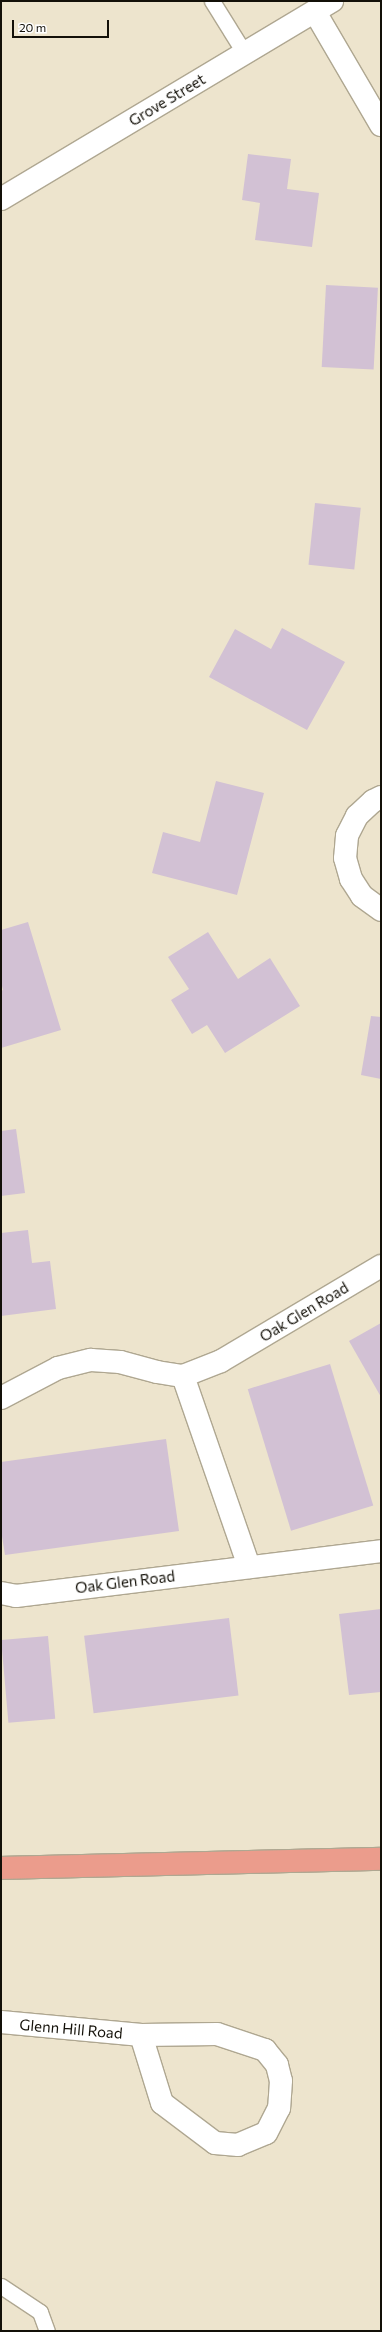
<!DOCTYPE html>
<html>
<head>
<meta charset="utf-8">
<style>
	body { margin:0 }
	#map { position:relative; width:382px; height:2332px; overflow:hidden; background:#ede4cd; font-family:Commissioner,sans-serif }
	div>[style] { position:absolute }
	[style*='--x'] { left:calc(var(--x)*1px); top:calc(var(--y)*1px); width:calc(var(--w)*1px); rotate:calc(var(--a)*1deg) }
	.building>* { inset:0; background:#d2c1d4; transform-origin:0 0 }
	.roads { filter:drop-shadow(1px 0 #afa791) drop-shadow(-1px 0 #afa791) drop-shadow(0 1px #afa791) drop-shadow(0 -1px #afa791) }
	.service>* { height:15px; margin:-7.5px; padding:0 7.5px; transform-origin:7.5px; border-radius:7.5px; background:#fff }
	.minor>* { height:22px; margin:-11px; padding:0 11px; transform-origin:11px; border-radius:11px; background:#fff }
	.primary>* { height:22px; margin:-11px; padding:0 11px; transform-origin:11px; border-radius:11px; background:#eb9c8c }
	span { translate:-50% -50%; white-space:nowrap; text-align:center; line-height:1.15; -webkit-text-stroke:3.5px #fff; paint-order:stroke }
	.street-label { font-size:15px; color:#131008 }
	.frame { position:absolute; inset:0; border:2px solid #131008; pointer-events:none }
	.scale { position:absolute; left:12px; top:20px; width:97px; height:18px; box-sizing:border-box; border:2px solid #131008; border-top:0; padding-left:5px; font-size:12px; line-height:14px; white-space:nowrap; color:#131008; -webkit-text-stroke:3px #fff; paint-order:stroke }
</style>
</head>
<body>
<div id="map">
	<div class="building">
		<i style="clip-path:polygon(248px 154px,291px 159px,287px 189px,319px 193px,312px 247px,255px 240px,260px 203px,242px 200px)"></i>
		<i style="left:326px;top:285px;width:52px;height:82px;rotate:3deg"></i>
		<i style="left:315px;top:503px;width:46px;height:62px;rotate:6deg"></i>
		<i style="clip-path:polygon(282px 628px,345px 662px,307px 730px,209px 677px,235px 629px,271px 649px)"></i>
		<i style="clip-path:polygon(216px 781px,264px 793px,237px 895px,152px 873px,163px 832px,200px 842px)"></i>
		<i style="clip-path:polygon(28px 922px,61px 1030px,1px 1048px,1px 991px,3px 990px,1px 982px,1px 930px)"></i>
		<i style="clip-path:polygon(208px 932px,238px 979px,270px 958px,300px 1006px,225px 1053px,207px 1025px,192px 1034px,171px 1000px,189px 989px,168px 957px)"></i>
		<i style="clip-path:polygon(371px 1016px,381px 1017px,381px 1079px,361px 1075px)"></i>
		<i style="clip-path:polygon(16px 1129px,25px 1193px,1px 1196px,1px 1131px)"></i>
		<i style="clip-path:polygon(28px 1230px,32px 1263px,50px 1261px,56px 1309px,1px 1316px,1px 1233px)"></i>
		<i style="clip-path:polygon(381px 1323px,381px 1397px,349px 1341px)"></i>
		<i style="left:330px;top:1364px;width:148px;height:86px;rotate:73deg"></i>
		<i style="clip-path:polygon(166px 1439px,179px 1531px,5px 1555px,1px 1530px,1px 1462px)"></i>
		<i style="clip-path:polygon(381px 1609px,381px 1692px,349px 1695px,339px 1614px)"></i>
		<i style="left:229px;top:1618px;width:78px;height:146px;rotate:83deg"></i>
		<i style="left:48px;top:1636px;width:83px;height:47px;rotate:85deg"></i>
	</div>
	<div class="roads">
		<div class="service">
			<i style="--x:212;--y:1;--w:62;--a:58.1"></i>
			<i style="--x:1;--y:2286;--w:47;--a:33.7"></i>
			<i style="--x:40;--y:2312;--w:20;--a:70"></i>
		</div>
		<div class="minor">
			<i style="--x:315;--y:12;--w:131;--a:59.7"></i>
			<i style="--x:1;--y:199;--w:386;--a:-30.9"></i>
			<i style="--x:381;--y:797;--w:9;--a:153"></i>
			<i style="--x:373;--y:801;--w:22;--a:137"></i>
			<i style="--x:357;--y:816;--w:22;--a:117"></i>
			<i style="--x:347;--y:836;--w:22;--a:95"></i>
			<i style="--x:345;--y:858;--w:22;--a:74"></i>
			<i style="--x:351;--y:879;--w:20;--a:57"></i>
			<i style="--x:362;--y:896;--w:24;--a:36"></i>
			<i style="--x:183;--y:1376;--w:202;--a:70.9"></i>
			<i style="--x:1;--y:1398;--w:64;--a:-27.8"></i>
			<i style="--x:58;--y:1368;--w:34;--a:-14"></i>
			<i style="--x:91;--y:1360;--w:29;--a:4"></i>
			<i style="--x:120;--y:1362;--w:38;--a:15"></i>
			<i style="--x:157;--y:1372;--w:26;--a:9"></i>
			<i style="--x:183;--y:1376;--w:41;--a:-21.5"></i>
			<i style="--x:221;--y:1361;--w:186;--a:-30.7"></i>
			<i style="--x:1;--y:1593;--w:15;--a:11"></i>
			<i style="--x:16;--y:1596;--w:368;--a:-7"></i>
			<i style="--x:1;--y:2022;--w:141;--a:5.3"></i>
			<i style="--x:141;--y:2035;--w:76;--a:-0.8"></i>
			<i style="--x:217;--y:2034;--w:51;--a:18.4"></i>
			<i style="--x:265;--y:2050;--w:19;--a:51"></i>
			<i style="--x:277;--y:2065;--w:16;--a:76"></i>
			<i style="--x:281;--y:2081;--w:27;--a:94"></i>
			<i style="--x:279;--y:2108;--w:28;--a:117"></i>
			<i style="--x:266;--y:2133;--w:30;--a:157"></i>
			<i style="--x:238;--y:2145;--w:23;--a:-175"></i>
			<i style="--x:215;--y:2143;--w:66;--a:-143"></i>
			<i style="--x:162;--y:2103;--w:71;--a:-107.2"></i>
		</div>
		<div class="primary">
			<i style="--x:1;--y:1868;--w:380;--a:-1.4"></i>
		</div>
	</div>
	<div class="street-label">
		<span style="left:167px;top:100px;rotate:-31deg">Grove Street</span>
		<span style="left:304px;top:1312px;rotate:-31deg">Oak Glen Road</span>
		<span style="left:125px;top:1582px;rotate:-7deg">Oak Glen Road</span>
		<span style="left:71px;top:2029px;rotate:5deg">Glenn Hill Road</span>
	</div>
	<div class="frame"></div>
	<div class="scale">20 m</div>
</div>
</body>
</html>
